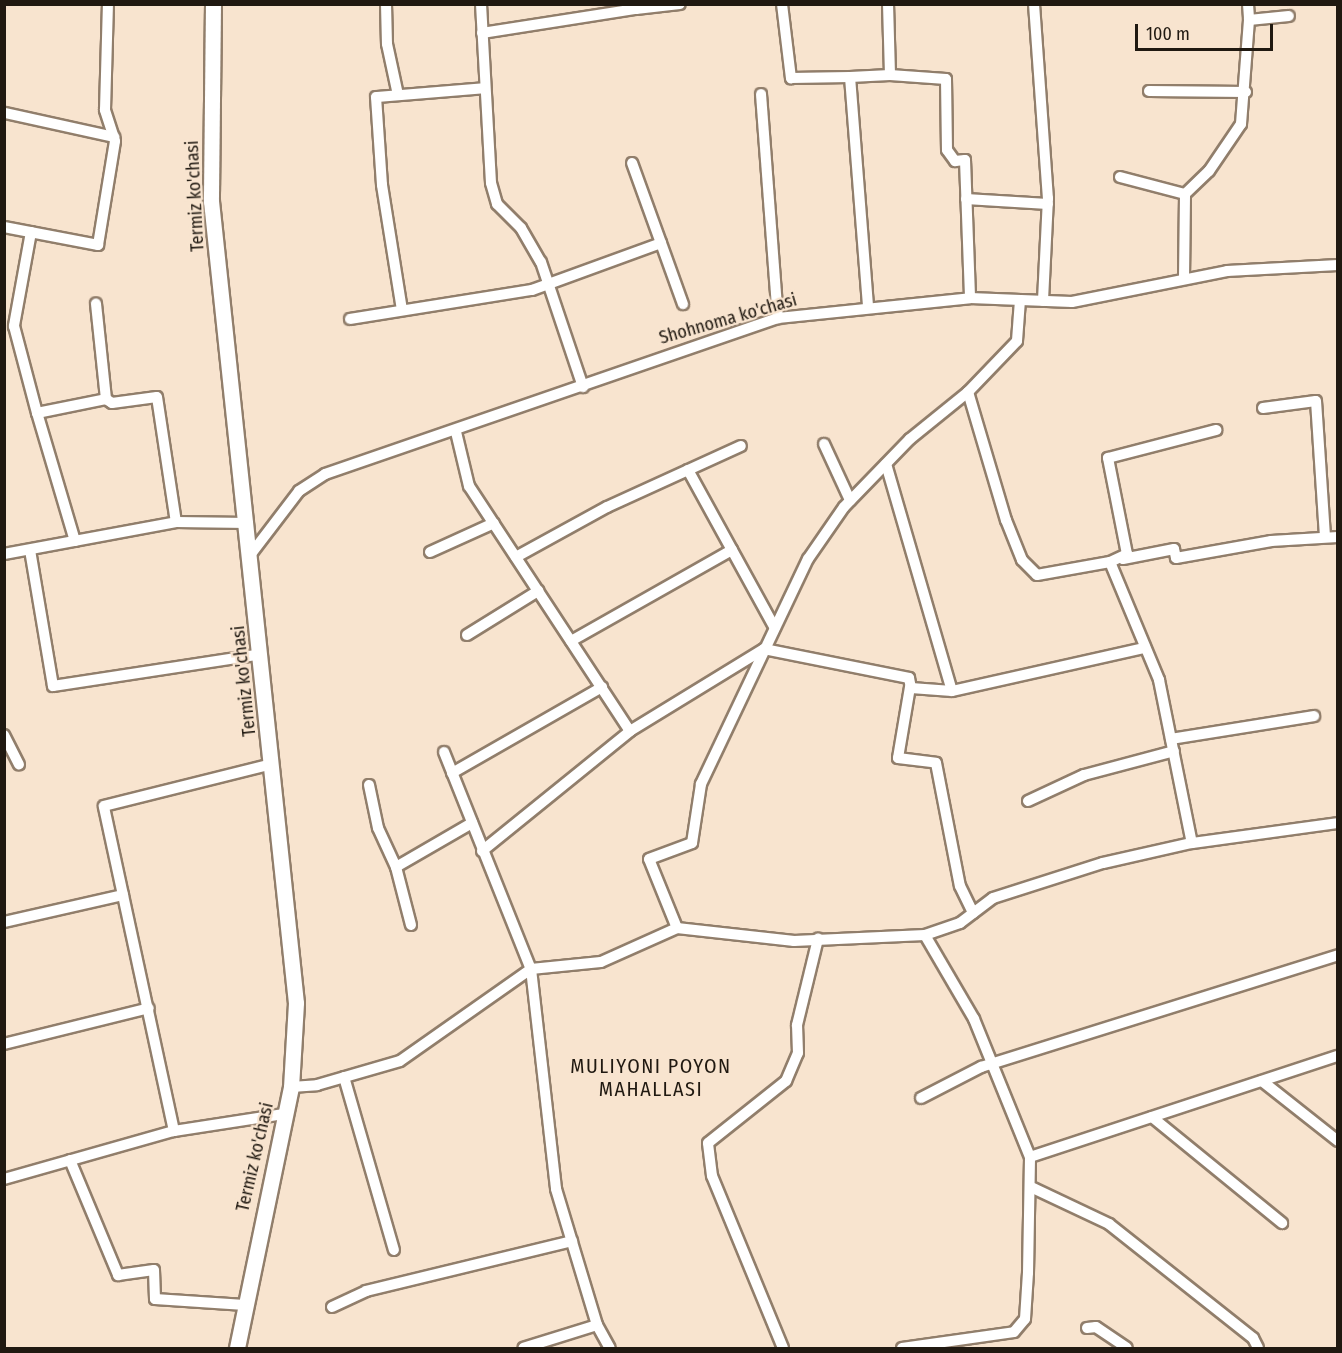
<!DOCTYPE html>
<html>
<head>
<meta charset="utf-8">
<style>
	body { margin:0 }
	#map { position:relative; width:1342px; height:1353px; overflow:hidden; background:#f8e4cf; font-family:"Fira Sans Condensed",sans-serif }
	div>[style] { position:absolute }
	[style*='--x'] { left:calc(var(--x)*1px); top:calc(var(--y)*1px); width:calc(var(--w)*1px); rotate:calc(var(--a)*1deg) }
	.roads { filter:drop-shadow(2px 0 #917e6b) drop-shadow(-2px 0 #917e6b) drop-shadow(0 2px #917e6b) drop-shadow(0 -2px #917e6b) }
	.street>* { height:10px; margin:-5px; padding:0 5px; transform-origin:5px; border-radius:5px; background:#fff }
	.secondary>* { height:15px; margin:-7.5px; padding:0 7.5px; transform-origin:7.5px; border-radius:7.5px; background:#fff }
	span { translate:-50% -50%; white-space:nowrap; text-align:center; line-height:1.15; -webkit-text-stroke:4.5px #f8e4cf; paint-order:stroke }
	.street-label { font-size:18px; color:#201911 }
	.neighbourhood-label { font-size:20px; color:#201911; letter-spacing:1.5px }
	.frame { position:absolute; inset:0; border:6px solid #201911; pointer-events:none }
	.scale { position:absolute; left:1135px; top:24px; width:138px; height:27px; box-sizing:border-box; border:3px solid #201911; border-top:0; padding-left:8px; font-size:18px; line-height:21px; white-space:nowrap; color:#201911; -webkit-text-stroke:4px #f8e4cf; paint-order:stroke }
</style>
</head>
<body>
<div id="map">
	<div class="roads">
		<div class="street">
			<i style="--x:386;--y:4;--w:40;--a:88.6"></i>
			<i style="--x:387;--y:44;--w:52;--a:77.8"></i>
			<i style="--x:481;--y:4;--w:179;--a:86.8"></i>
			<i style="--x:491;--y:183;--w:22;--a:74"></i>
			<i style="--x:497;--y:204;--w:34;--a:45"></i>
			<i style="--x:521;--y:228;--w:39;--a:60"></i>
			<i style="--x:541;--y:262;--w:132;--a:71.4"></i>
			<i style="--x:782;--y:4;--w:75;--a:83.1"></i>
			<i style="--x:791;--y:78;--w:59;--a:-1"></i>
			<i style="--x:850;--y:77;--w:229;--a:85.5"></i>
			<i style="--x:1034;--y:4;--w:195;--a:85.9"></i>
			<i style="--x:1048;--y:198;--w:103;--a:92.8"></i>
			<i style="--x:1248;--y:4;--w:16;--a:86"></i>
			<i style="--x:636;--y:9;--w:44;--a:-6.5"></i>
			<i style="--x:482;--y:33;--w:156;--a:-8.9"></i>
			<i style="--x:636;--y:9;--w:5;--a:-90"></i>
			<i style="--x:890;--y:75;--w:56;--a:4.1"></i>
			<i style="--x:946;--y:79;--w:71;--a:89.2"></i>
			<i style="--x:947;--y:150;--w:14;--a:54"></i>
			<i style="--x:955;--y:161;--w:10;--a:-6"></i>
			<i style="--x:965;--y:160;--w:138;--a:87.9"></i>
			<i style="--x:850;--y:77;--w:40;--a:-2.9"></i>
			<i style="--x:890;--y:75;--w:71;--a:-91.6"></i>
			<i style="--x:1149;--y:91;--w:97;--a:0.6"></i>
			<i style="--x:761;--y:94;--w:225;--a:85.7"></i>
			<i style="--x:5;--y:113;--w:112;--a:12.4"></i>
			<i style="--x:1120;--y:177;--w:67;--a:14.7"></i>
			<i style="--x:966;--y:199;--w:82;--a:3.5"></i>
			<i style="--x:4;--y:227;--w:96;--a:10.8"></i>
			<i style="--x:98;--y:245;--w:105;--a:-80.7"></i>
			<i style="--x:115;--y:141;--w:33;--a:-108"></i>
			<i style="--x:105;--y:110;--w:106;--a:-88.4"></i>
			<i style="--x:31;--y:232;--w:96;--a:100.3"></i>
			<i style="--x:14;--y:326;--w:90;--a:75.2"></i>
			<i style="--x:661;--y:243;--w:65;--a:70.2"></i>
			<i style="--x:1184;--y:278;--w:84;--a:-89.3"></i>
			<i style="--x:1185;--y:194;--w:33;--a:-44"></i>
			<i style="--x:1209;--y:171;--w:57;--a:-55.8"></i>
			<i style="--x:1241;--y:124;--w:104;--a:-85.6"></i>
			<i style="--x:1249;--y:20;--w:40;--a:-5.7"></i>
			<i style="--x:1020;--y:300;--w:41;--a:94.2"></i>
			<i style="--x:1017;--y:341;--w:71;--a:133.9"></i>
			<i style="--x:968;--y:392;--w:134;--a:73.5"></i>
			<i style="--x:1006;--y:520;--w:43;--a:68.2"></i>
			<i style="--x:1022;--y:560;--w:21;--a:45"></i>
			<i style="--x:1037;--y:575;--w:74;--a:-10.1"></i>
			<i style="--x:1110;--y:562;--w:128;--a:67.4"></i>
			<i style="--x:1159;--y:680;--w:166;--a:78.6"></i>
			<i style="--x:402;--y:310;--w:127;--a:-99.1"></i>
			<i style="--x:382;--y:185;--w:88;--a:-93.9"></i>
			<i style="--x:376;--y:97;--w:109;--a:-4.7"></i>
			<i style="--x:350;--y:319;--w:184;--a:-9.1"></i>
			<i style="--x:532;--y:290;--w:137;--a:-20"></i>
			<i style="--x:661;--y:243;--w:85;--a:-109.9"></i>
			<i style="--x:106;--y:399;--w:7;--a:34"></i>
			<i style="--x:112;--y:403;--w:45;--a:-7.6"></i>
			<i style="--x:157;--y:397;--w:126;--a:81.4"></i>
			<i style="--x:1263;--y:408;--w:53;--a:-7.5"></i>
			<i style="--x:1316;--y:401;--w:135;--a:86.2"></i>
			<i style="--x:456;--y:432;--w:56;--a:76.5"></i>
			<i style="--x:469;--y:486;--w:293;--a:56.7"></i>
			<i style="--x:824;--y:444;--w:62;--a:65.1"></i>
			<i style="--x:886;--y:464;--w:236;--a:73.8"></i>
			<i style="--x:952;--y:691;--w:198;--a:-12.6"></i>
			<i style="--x:688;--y:470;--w:180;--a:61.2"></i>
			<i style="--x:75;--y:541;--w:134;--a:-106.5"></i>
			<i style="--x:37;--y:413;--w:70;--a:-11.5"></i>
			<i style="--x:106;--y:399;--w:96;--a:-96"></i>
			<i style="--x:30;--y:550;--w:138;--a:80.4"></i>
			<i style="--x:53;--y:686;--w:210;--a:-8.7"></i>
			<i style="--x:430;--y:552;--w:70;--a:-24.4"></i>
			<i style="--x:4;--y:554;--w:175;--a:-10.5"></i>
			<i style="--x:176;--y:522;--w:72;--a:0.8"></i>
			<i style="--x:251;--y:554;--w:79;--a:-52.7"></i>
			<i style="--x:299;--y:491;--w:31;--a:-33"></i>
			<i style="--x:325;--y:474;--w:479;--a:-19"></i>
			<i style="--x:778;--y:318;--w:193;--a:-5.9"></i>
			<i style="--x:970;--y:298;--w:102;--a:2.2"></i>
			<i style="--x:1072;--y:302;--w:158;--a:-11.3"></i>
			<i style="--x:1227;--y:271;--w:111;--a:-3.1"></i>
			<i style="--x:516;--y:557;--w:104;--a:-28.8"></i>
			<i style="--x:607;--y:507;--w:147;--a:-24.5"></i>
			<i style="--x:1123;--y:559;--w:52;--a:-11.1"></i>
			<i style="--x:1174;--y:549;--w:9;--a:77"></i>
			<i style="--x:1176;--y:558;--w:97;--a:-10.1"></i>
			<i style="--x:1271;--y:541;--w:67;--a:-3.4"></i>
			<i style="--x:1110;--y:562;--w:19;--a:-25"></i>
			<i style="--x:1127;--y:554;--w:98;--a:-101.2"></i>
			<i style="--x:1108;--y:458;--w:112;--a:-14.5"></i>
			<i style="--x:467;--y:635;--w:84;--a:-31.8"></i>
			<i style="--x:571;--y:641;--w:185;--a:-29.5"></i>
			<i style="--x:910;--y:687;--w:72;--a:99.6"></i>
			<i style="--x:898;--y:758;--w:38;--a:7"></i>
			<i style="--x:936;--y:763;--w:125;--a:79"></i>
			<i style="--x:960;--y:886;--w:30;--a:64"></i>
			<i style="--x:4;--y:735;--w:33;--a:63"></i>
			<i style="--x:1171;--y:739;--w:145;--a:-9.1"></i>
			<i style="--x:444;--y:752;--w:234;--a:68.2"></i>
			<i style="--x:531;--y:969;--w:221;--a:83.5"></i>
			<i style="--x:556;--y:1189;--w:142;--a:73.2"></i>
			<i style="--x:597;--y:1325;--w:77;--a:162.7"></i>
			<i style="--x:452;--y:773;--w:173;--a:-29.8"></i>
			<i style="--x:369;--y:785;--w:44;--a:78.2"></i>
			<i style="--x:378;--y:828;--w:43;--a:65.2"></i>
			<i style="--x:1028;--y:801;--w:62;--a:-24.9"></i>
			<i style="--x:1084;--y:775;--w:93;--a:-14.9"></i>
			<i style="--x:482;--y:851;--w:191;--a:-39"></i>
			<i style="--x:630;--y:731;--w:157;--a:-31.5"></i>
			<i style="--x:764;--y:649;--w:148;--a:11.3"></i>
			<i style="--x:909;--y:678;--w:10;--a:79"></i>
			<i style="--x:911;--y:688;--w:41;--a:4.2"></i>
			<i style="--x:4;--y:922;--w:122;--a:-12.8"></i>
			<i style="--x:411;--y:925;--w:60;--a:-104.5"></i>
			<i style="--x:396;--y:867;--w:88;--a:-30.1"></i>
			<i style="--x:677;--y:928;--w:74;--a:-112.1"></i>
			<i style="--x:649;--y:859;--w:46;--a:-20.4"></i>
			<i style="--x:692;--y:843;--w:60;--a:-81.3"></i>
			<i style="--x:701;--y:784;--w:249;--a:-64.6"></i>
			<i style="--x:808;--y:559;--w:63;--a:-55.3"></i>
			<i style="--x:844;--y:507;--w:95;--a:-45.9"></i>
			<i style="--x:910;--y:439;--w:75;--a:-39"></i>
			<i style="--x:4;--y:1044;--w:149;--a:-13.9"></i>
			<i style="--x:344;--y:1077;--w:180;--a:73.9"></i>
			<i style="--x:1262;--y:1081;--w:97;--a:38.3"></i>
			<i style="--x:291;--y:1087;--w:26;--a:-4"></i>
			<i style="--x:317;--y:1085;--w:86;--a:-16.1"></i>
			<i style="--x:400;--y:1061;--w:160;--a:-35.1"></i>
			<i style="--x:531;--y:969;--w:70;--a:-5.7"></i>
			<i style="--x:601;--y:962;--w:83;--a:-24.1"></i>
			<i style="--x:677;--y:928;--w:118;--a:6.3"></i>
			<i style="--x:794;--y:941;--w:131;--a:-2.6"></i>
			<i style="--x:925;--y:935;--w:37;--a:-19"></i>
			<i style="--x:960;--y:923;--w:41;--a:-37.1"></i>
			<i style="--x:993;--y:898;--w:115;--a:-17.7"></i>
			<i style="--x:1103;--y:863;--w:91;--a:-12.7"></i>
			<i style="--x:1192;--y:843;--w:147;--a:-7.8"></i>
			<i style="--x:921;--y:1098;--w:68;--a:-27.3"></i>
			<i style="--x:981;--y:1067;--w:374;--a:-17.4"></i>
			<i style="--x:1152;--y:1117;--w:168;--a:39.2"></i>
			<i style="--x:174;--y:1131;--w:332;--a:-102.2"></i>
			<i style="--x:104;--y:806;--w:173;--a:-14"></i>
			<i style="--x:1030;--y:1157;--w:324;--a:-18.2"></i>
			<i style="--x:70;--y:1160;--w:125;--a:67.3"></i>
			<i style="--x:118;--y:1275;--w:36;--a:-8"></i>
			<i style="--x:154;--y:1270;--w:29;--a:88"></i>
			<i style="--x:155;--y:1299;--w:90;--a:3.8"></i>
			<i style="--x:4;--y:1179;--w:177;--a:-15.8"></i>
			<i style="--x:174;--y:1131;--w:111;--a:-8.8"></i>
			<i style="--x:1033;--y:1188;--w:84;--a:25.3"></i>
			<i style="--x:1109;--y:1224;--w:184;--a:38.4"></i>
			<i style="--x:1253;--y:1338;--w:11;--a:63"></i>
			<i style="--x:332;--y:1307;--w:38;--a:-25"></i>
			<i style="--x:366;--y:1291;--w:212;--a:-13.6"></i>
			<i style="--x:597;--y:1325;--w:26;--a:61"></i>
			<i style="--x:1087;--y:1328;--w:9;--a:-6"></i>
			<i style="--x:1096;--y:1327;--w:37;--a:34"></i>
			<i style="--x:783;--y:1348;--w:186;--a:-112.4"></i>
			<i style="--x:712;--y:1176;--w:33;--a:-97"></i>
			<i style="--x:708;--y:1143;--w:100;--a:-38.5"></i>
			<i style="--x:786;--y:1081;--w:30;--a:-67"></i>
			<i style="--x:798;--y:1053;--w:28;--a:-92"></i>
			<i style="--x:797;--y:1025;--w:89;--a:-76.3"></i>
			<i style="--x:902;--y:1348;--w:113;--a:-8.1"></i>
			<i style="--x:1014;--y:1332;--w:17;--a:-50"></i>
			<i style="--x:1025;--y:1319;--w:46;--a:-86.3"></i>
			<i style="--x:1028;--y:1273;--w:116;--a:-89"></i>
			<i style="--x:1030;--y:1157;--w:149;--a:-112.1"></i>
			<i style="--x:974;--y:1019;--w:97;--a:-120.3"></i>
		</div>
		<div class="secondary">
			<i style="--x:213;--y:4;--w:197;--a:90.6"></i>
			<i style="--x:211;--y:201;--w:806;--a:83.95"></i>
			<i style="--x:296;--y:1003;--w:84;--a:93.4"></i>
			<i style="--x:291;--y:1087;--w:267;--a:101.7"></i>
		</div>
	</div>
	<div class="street-label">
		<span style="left:195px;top:196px;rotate:-93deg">Termiz ko'chasi</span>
		<span style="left:728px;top:319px;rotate:-16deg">Shohnoma ko'chasi</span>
		<span style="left:244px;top:681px;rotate:-96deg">Termiz ko'chasi</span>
		<span style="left:255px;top:1157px;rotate:-77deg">Termiz ko'chasi</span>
	</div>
	<div class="neighbourhood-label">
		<span style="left:651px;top:1078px">MULIYONI POYON<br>MAHALLASI</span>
	</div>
	<div class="frame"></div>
	<div class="scale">100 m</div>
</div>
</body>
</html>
